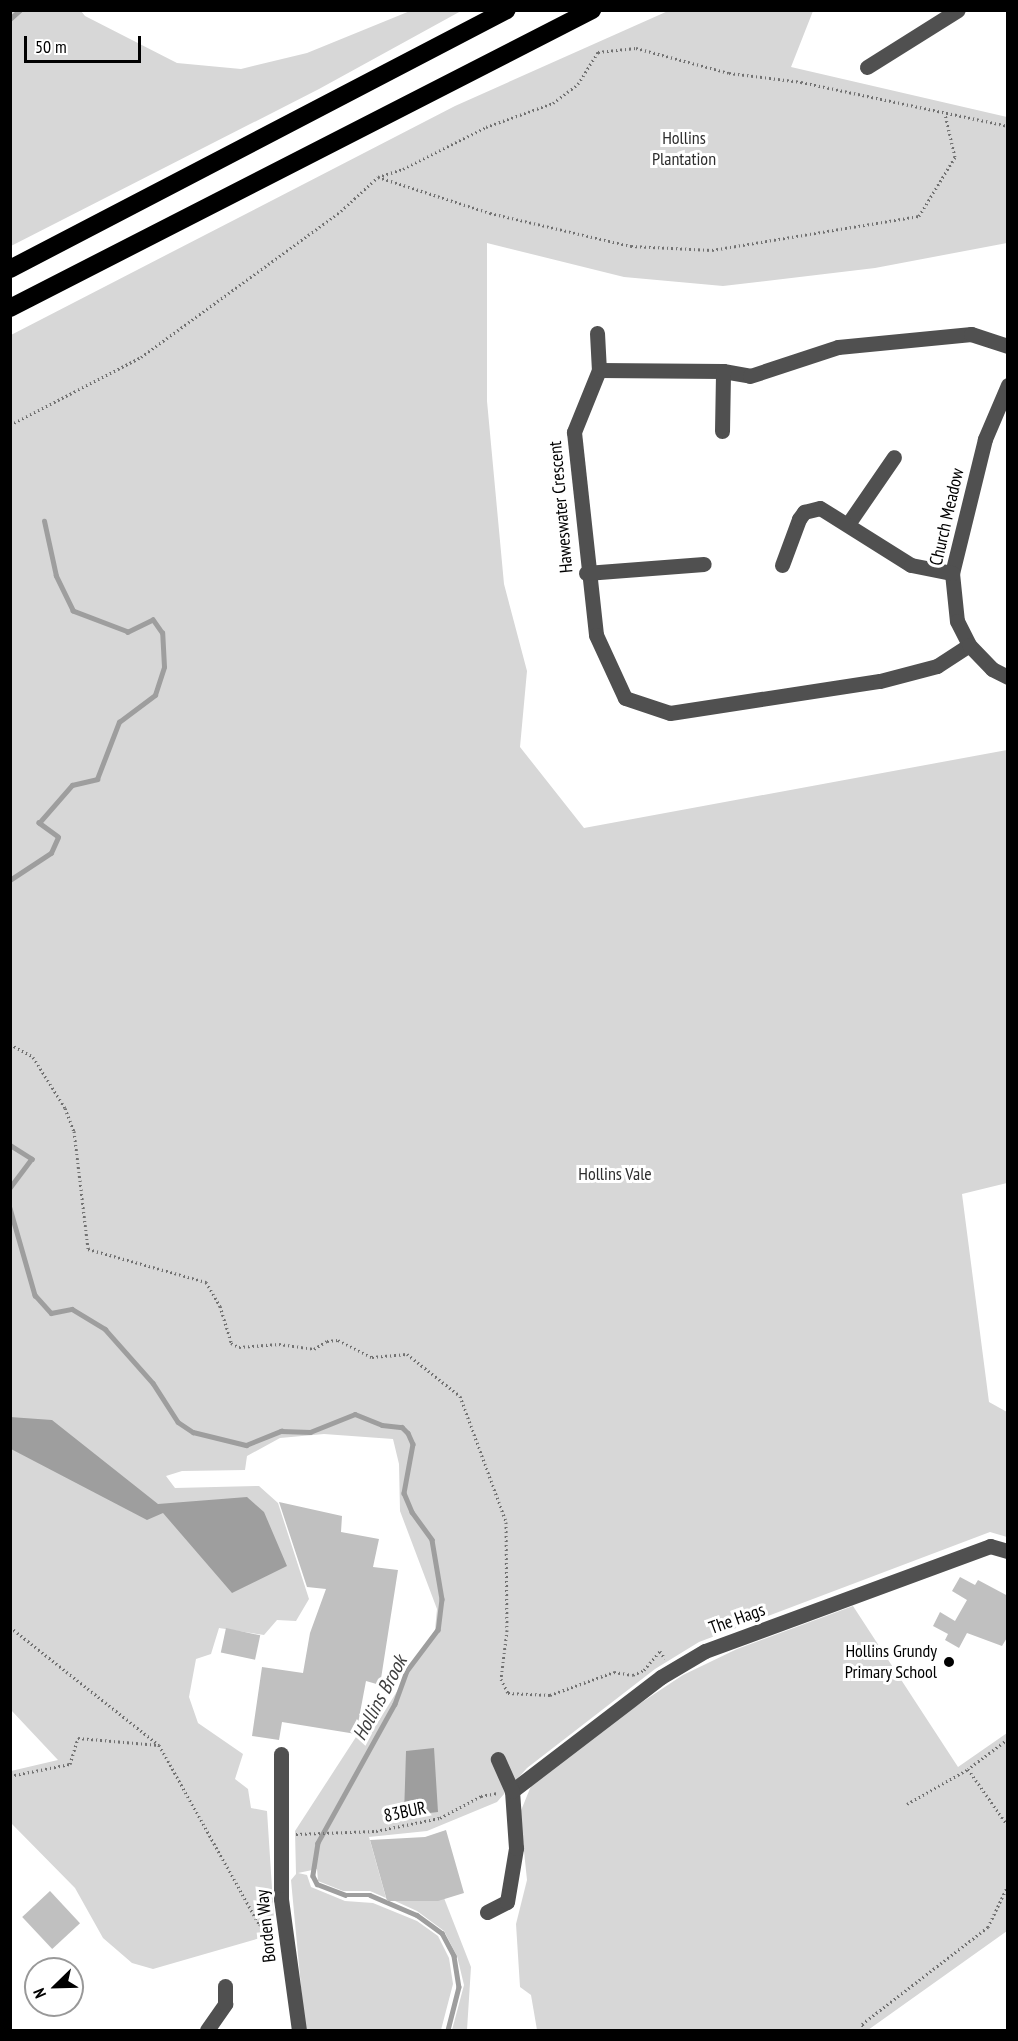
<!DOCTYPE html>
<html>
<head>
<meta charset="utf-8">
<style>
	body { margin:0 }
	#map { position:relative; width:1018px; height:2041px; overflow:hidden; background:#fff; font-family:"PT Sans Narrow",sans-serif }
	div>[style] { position:absolute }
	[style*='--x'] { left:calc(var(--x)*1px); top:calc(var(--y)*1px); width:calc(var(--w)*1px); rotate:calc(var(--a)*1deg) }
	.green>* { inset:0; background:#d7d7d7 }
	.water>* { inset:0; background:#9e9e9e }
	.stream>* { height:4.5px; margin:-2.25px; padding:0 2.25px; transform-origin:2.25px; border-radius:2.25px; background:#9e9e9e }
	.building>* { inset:0; background:#c0c0c0; transform-origin:0 0 }
	.path>* { height:3px; margin-top:-1.5px; transform-origin:0; background:repeating-linear-gradient(90deg,#727272 0 1.5px,transparent 0 4.5px) }
	.minor>* { height:15px; margin:-7.5px; padding:0 7.5px; transform-origin:7.5px; border-radius:7.5px; background:#505050 }
	.highway>* { height:18px; margin:-9px; padding:0 9px; transform-origin:9px; border-radius:9px; background:#000 }
	.dots>* { width:16px; height:16px; translate:-50% -50%; box-sizing:border-box; border:3px solid #fff; border-radius:50% }
	span { translate:-50% -50%; white-space:nowrap; text-align:center; line-height:1.15; -webkit-text-stroke:6px #fff; paint-order:stroke }
	.park-label { font-size:18px; color:#2e2e2e }
	.street-label { font-size:18px; color:#000 }
	.poi-label { font-size:18px; color:#000 }
	.right { translate:-100% -50%; text-align:right }
	.water-label { font-size:20px; color:#3f3f3f; font-style:italic }
	.frame { position:absolute; inset:0; border:12px solid #000; pointer-events:none }
	.north { position:absolute; left:24px; top:1957px; width:60px; height:60px; box-sizing:border-box; background:#fff; border:2px solid #999; border-radius:50%; rotate:247deg; font-size:16px; font-weight:700; line-height:24px; text-align:center; color:#000 }
	.north::after { content:''; display:block; margin:auto; width:21px; height:27px; background:#000; clip-path:polygon(50% 0,100% 100%,50% 72%,0 100%) }
	.scale { position:absolute; left:24px; top:36px; width:117px; height:27px; box-sizing:border-box; border:3px solid #000; border-top:0; padding-left:8px; font-size:18px; line-height:21px; white-space:nowrap; color:#000; -webkit-text-stroke:4px #fff; paint-order:stroke }
</style>
</head>
<body>
<div id="map">
	<div class="green">
		<i style="clip-path:polygon(11px 10px,81px 11px,85px 16px,177px 63px,241px 69px,307px 53px,410px 11px,461px 11px,319px 89px,11px 246px)"></i>
		<i style="clip-path:polygon(668px 11px,813px 11px,791px 67px,1007px 117px,1007px 243px,875px 268px,723px 286px,624px 277px,487px 243px,487px 401px,504px 584px,527px 671px,520px 747px,584px 828px,1007px 750px,1007px 1183px,962px 1194px,989px 1402px,1007px 1412px,1007px 1537px,990px 1532px,699px 1642px,655px 1669px,527px 1768px,497px 1802px,427px 1831px,369px 1837px,386px 1898px,370px 1891px,343px 1891px,318px 1881px,317px 1869px,298px 1873px,307px 1875px,311px 1887px,345px 1901px,373px 1903px,417px 1921px,438px 1936px,449px 1958px,453px 1984px,441px 2030px,305px 2030px,291px 1880px,296px 1874px,295px 1831px,356px 1737px,365px 1743px,435px 1630px,437px 1609px,400px 1511px,399px 1464px,393px 1439px,324px 1434px,280px 1438px,247px 1456px,245px 1470px,182px 1471px,166px 1476px,175px 1488px,259px 1486px,278px 1503px,309px 1599px,296px 1621px,277px 1620px,264px 1635px,219px 1628px,211px 1654px,196px 1659px,189px 1697px,198px 1723px,243px 1754px,235px 1779px,248px 1789px,251px 1808px,267px 1811px,274px 1919px,260px 1938px,153px 1969px,132px 1963px,103px 1938px,75px 1888px,11px 1823px,11px 1771px,58px 1760px,11px 1710px,11px 335px,455px 106px)"></i>
		<i style="clip-path:polygon(853px 1606px,958px 1767px,1007px 1733px,1007px 1931px,868px 2030px,537px 2030px,531px 1995px,520px 1987px,516px 1924px,527px 1880px,520px 1813px,531px 1786px,618px 1718px,683px 1675px,737px 1649px)"></i>
		<i style="clip-path:polygon(444px 1898px,471px 1967px,467px 2030px,452px 2030px,464px 1985px,457px 1956px,444px 1931px,417px 1911px,395px 1901px)"></i>
	</div>
	<div class="water">
		<i style="clip-path:polygon(10px 1417px,52px 1420px,158px 1504px,247px 1497px,264px 1512px,287px 1566px,232px 1593px,163px 1513px,147px 1520px,11px 1449px)"></i>
		<i style="clip-path:polygon(434px 1748px,438px 1812px,404px 1816px,406px 1751px)"></i>
	</div>
	<div class="stream">
		<i style="--x:10;--y:19;--w:13;--a:-42"></i>
		<i style="--x:10;--y:880;--w:49;--a:-33.4"></i>
		<i style="--x:51;--y:853;--w:17;--a:-66"></i>
		<i style="--x:58;--y:837;--w:24;--a:-144"></i>
		<i style="--x:39;--y:823;--w:50;--a:-49"></i>
		<i style="--x:72;--y:785;--w:26;--a:-13"></i>
		<i style="--x:97;--y:779;--w:61;--a:-68.9"></i>
		<i style="--x:119;--y:722;--w:45;--a:-36.9"></i>
		<i style="--x:155;--y:695;--w:29;--a:-72"></i>
		<i style="--x:164;--y:667;--w:34;--a:-93"></i>
		<i style="--x:162;--y:633;--w:16;--a:-125"></i>
		<i style="--x:153;--y:620;--w:28;--a:154"></i>
		<i style="--x:128;--y:632;--w:59;--a:-159.1"></i>
		<i style="--x:73;--y:611;--w:39;--a:-116"></i>
		<i style="--x:56;--y:576;--w:56;--a:-102.3"></i>
		<i style="--x:10;--y:1145;--w:26;--a:32"></i>
		<i style="--x:32;--y:1159;--w:36;--a:127"></i>
		<i style="--x:10;--y:1208;--w:91;--a:74"></i>
		<i style="--x:35;--y:1295;--w:24;--a:48"></i>
		<i style="--x:51;--y:1313;--w:21;--a:-11"></i>
		<i style="--x:72;--y:1309;--w:39;--a:31"></i>
		<i style="--x:105;--y:1329;--w:72;--a:48.4"></i>
		<i style="--x:153;--y:1383;--w:46;--a:57.3"></i>
		<i style="--x:178;--y:1422;--w:18;--a:34"></i>
		<i style="--x:193;--y:1432;--w:55;--a:13.8"></i>
		<i style="--x:246;--y:1445;--w:38;--a:-22"></i>
		<i style="--x:281;--y:1431;--w:29;--a:2"></i>
		<i style="--x:310;--y:1432;--w:48;--a:-21.8"></i>
		<i style="--x:355;--y:1414;--w:29;--a:22"></i>
		<i style="--x:382;--y:1425;--w:20;--a:6"></i>
		<i style="--x:402;--y:1427;--w:8;--a:45"></i>
		<i style="--x:408;--y:1433;--w:12;--a:66"></i>
		<i style="--x:413;--y:1444;--w:50;--a:100.4"></i>
		<i style="--x:404;--y:1493;--w:21;--a:67"></i>
		<i style="--x:412;--y:1512;--w:34;--a:54"></i>
		<i style="--x:432;--y:1540;--w:60;--a:80.4"></i>
		<i style="--x:442;--y:1599;--w:31;--a:97"></i>
		<i style="--x:438;--y:1630;--w:51;--a:127.1"></i>
		<i style="--x:407;--y:1671;--w:35;--a:110"></i>
		<i style="--x:395;--y:1704;--w:159;--a:119"></i>
		<i style="--x:318;--y:1843;--w:33;--a:99"></i>
		<i style="--x:313;--y:1876;--w:9;--a:63"></i>
		<i style="--x:317;--y:1884;--w:30;--a:21"></i>
		<i style="--x:345;--y:1895;--w:25;--a:0"></i>
		<i style="--x:370;--y:1895;--w:51;--a:23.1"></i>
		<i style="--x:417;--y:1915;--w:31;--a:36"></i>
		<i style="--x:442;--y:1933;--w:26;--a:62"></i>
		<i style="--x:454;--y:1956;--w:31;--a:81"></i>
		<i style="--x:459;--y:1987;--w:44;--a:104.3"></i>
	</div>
	<div class="building">
		<i style="clip-path:polygon(279px 1502px,342px 1516px,341px 1532px,379px 1539px,373px 1567px,398px 1570px,380px 1685px,366px 1681px,356px 1734px,282px 1722px,279px 1740px,252px 1736px,262px 1667px,303px 1673px,310px 1633px,326px 1589px,307px 1587px)"></i>
		<i style="clip-path:polygon(960px 1577px,975px 1585px,978px 1580px,1008px 1596px,1008px 1636px,1002px 1646px,967px 1633px,959px 1648px,945px 1640px,948px 1634px,933px 1626px,940px 1612px,955px 1621px,967px 1600px,952px 1591px)"></i>
		<i style="left:226px;top:1628px;width:35px;height:25px;rotate:12deg"></i>
		<i style="clip-path:polygon(446px 1830px,464px 1893px,438px 1901px,387px 1901px,370px 1840px,425px 1837px)"></i>
		<i style="left:50px;top:1891px;width:44px;height:38px;rotate:47deg"></i>
	</div>
	<div class="path">
		<i style="--x:378;--y:177;--w:118;--a:17.8"></i>
		<i style="--x:490;--y:213;--w:145;--a:13.2"></i>
		<i style="--x:631;--y:246;--w:81;--a:2.8"></i>
		<i style="--x:712;--y:250;--w:210;--a:-9.3"></i>
		<i style="--x:919;--y:216;--w:69;--a:-58.6"></i>
		<i style="--x:955;--y:157;--w:44;--a:-103.1"></i>
		<i style="--x:10;--y:425;--w:148;--a:-27.4"></i>
		<i style="--x:141;--y:357;--w:248;--a:-36.1"></i>
		<i style="--x:341;--y:211;--w:50;--a:-42.6"></i>
		<i style="--x:378;--y:177;--w:26;--a:-18"></i>
		<i style="--x:403;--y:169;--w:93;--a:-26.8"></i>
		<i style="--x:486;--y:127;--w:71;--a:-19.7"></i>
		<i style="--x:553;--y:103;--w:31;--a:-37"></i>
		<i style="--x:578;--y:84;--w:38;--a:-58"></i>
		<i style="--x:598;--y:52;--w:38;--a:-6"></i>
		<i style="--x:636;--y:48;--w:96;--a:15"></i>
		<i style="--x:729;--y:73;--w:73;--a:7.1"></i>
		<i style="--x:801;--y:82;--w:212;--a:12"></i>
		<i style="--x:10;--y:1044;--w:26;--a:29"></i>
		<i style="--x:33;--y:1057;--w:60;--a:57.9"></i>
		<i style="--x:65;--y:1108;--w:25;--a:69"></i>
		<i style="--x:74;--y:1131;--w:119;--a:83.2"></i>
		<i style="--x:88;--y:1249;--w:123;--a:15.6"></i>
		<i style="--x:206;--y:1282;--w:28;--a:60"></i>
		<i style="--x:220;--y:1306;--w:39;--a:73"></i>
		<i style="--x:231;--y:1343;--w:9;--a:27"></i>
		<i style="--x:239;--y:1347;--w:40;--a:-4.3"></i>
		<i style="--x:279;--y:1344;--w:35;--a:8"></i>
		<i style="--x:314;--y:1349;--w:15;--a:-32"></i>
		<i style="--x:327;--y:1341;--w:11;--a:-5"></i>
		<i style="--x:338;--y:1340;--w:38;--a:27"></i>
		<i style="--x:372;--y:1357;--w:35;--a:-5"></i>
		<i style="--x:407;--y:1354;--w:68;--a:38.4"></i>
		<i style="--x:460;--y:1396;--w:134;--a:69.9"></i>
		<i style="--x:506;--y:1522;--w:108;--a:89.5"></i>
		<i style="--x:507;--y:1630;--w:49;--a:97"></i>
		<i style="--x:501;--y:1679;--w:16;--a:63"></i>
		<i style="--x:508;--y:1693;--w:42;--a:2.7"></i>
		<i style="--x:550;--y:1695;--w:68;--a:-19.8"></i>
		<i style="--x:614;--y:1672;--w:19;--a:9"></i>
		<i style="--x:633;--y:1675;--w:12;--a:-24"></i>
		<i style="--x:644;--y:1670;--w:25;--a:-50"></i>
		<i style="--x:660;--y:1651;--w:9;--a:58"></i>
		<i style="--x:10;--y:1627;--w:190;--a:38.4"></i>
		<i style="--x:1008;--y:1739;--w:50;--a:143.1"></i>
		<i style="--x:968;--y:1769;--w:70;--a:54.9"></i>
		<i style="--x:10;--y:1776;--w:61;--a:-11.3"></i>
		<i style="--x:70;--y:1764;--w:27;--a:-73"></i>
		<i style="--x:78;--y:1738;--w:81;--a:4.9"></i>
		<i style="--x:159;--y:1745;--w:205;--a:60.8"></i>
		<i style="--x:259;--y:1924;--w:11;--a:27"></i>
		<i style="--x:907;--y:1804;--w:70;--a:-29.8"></i>
		<i style="--x:296;--y:1834;--w:80;--a:-2.1"></i>
		<i style="--x:376;--y:1831;--w:65;--a:-11.5"></i>
		<i style="--x:440;--y:1818;--w:47;--a:-28.2"></i>
		<i style="--x:481;--y:1796;--w:17;--a:-10"></i>
		<i style="--x:865;--y:2030;--w:7;--a:-117"></i>
		<i style="--x:862;--y:2024;--w:159;--a:-37.6"></i>
		<i style="--x:988;--y:1927;--w:47;--a:-64.5"></i>
	</div>
	<div class="minor">
		<i style="--x:867;--y:67;--w:107;--a:-32.1"></i>
		<i style="--x:597;--y:333;--w:37;--a:87"></i>
		<i style="--x:599;--y:370;--w:67;--a:112"></i>
		<i style="--x:574;--y:432;--w:204;--a:83.8"></i>
		<i style="--x:596;--y:635;--w:69;--a:65.3"></i>
		<i style="--x:625;--y:698;--w:47;--a:18.4"></i>
		<i style="--x:670;--y:713;--w:212;--a:-8.7"></i>
		<i style="--x:880;--y:681;--w:59;--a:-14.7"></i>
		<i style="--x:937;--y:666;--w:38;--a:-33"></i>
		<i style="--x:599;--y:370;--w:124;--a:0.5"></i>
		<i style="--x:723;--y:371;--w:27;--a:10"></i>
		<i style="--x:750;--y:376;--w:93;--a:-18.2"></i>
		<i style="--x:838;--y:347;--w:134;--a:-5.6"></i>
		<i style="--x:971;--y:334;--w:39;--a:18"></i>
		<i style="--x:1008;--y:385;--w:59;--a:113.1"></i>
		<i style="--x:985;--y:439;--w:138;--a:103.8"></i>
		<i style="--x:952;--y:573;--w:48;--a:84.1"></i>
		<i style="--x:957;--y:621;--w:27;--a:63"></i>
		<i style="--x:969;--y:645;--w:33;--a:46"></i>
		<i style="--x:992;--y:669;--w:18;--a:27"></i>
		<i style="--x:722;--y:431;--w:60;--a:-89"></i>
		<i style="--x:848;--y:524;--w:81;--a:-55.5"></i>
		<i style="--x:782;--y:565;--w:49;--a:-69.7"></i>
		<i style="--x:799;--y:519;--w:9;--a:-54"></i>
		<i style="--x:804;--y:512;--w:16;--a:-14"></i>
		<i style="--x:820;--y:508;--w:107;--a:32.1"></i>
		<i style="--x:911;--y:565;--w:42;--a:11"></i>
		<i style="--x:586;--y:573;--w:118;--a:-4.4"></i>
		<i style="--x:281;--y:1754;--w:145;--a:90"></i>
		<i style="--x:281;--y:1899;--w:132;--a:82.2"></i>
		<i style="--x:512;--y:1791;--w:188;--a:-37.4"></i>
		<i style="--x:661;--y:1677;--w:51;--a:-30.6"></i>
		<i style="--x:705;--y:1651;--w:304;--a:-20.2"></i>
		<i style="--x:990;--y:1546;--w:19;--a:16"></i>
		<i style="--x:487;--y:1912;--w:22;--a:-27"></i>
		<i style="--x:507;--y:1902;--w:55;--a:-80.5"></i>
		<i style="--x:516;--y:1848;--w:57;--a:-94"></i>
		<i style="--x:512;--y:1791;--w:35;--a:-114"></i>
		<i style="--x:207;--y:2030;--w:32;--a:-55"></i>
		<i style="--x:225;--y:2004;--w:18;--a:-90"></i>
	</div>
	<div class="highway">
		<i style="--x:10;--y:269;--w:560;--a:-27.53"></i>
		<i style="--x:10;--y:308;--w:654;--a:-27.11"></i>
	</div>
	<div class="dots">
		<i style="left:949px;top:1662px;background:#000"></i>
	</div>
	<div class="park-label">
		<span style="left:684px;top:149px">Hollins<br>Plantation</span>
		<span style="left:615px;top:1174px">Hollins Vale</span>
	</div>
	<div class="street-label">
		<span style="left:561px;top:507px;rotate:-95deg">Haweswater Crescent</span>
		<span style="left:947px;top:517px;rotate:-77deg">Church Meadow</span>
		<span style="left:737px;top:1619px;rotate:-20deg">The Hags</span>
		<span style="left:405px;top:1812px;rotate:-12deg">83BUR</span>
		<span style="left:266px;top:1926px;rotate:-96deg">Borden Way</span>
	</div>
	<div class="poi-label">
		<span class="right" style="left:937px;top:1662px">Hollins Grundy<br>Primary School</span>
	</div>
	<div class="water-label">
		<span style="left:380px;top:1698px;rotate:-62deg">Hollins Brook</span>
	</div>
	<div class="frame"></div>
	<div class="north">N</div>
	<div class="scale">50 m</div>
</div>
</body>
</html>
